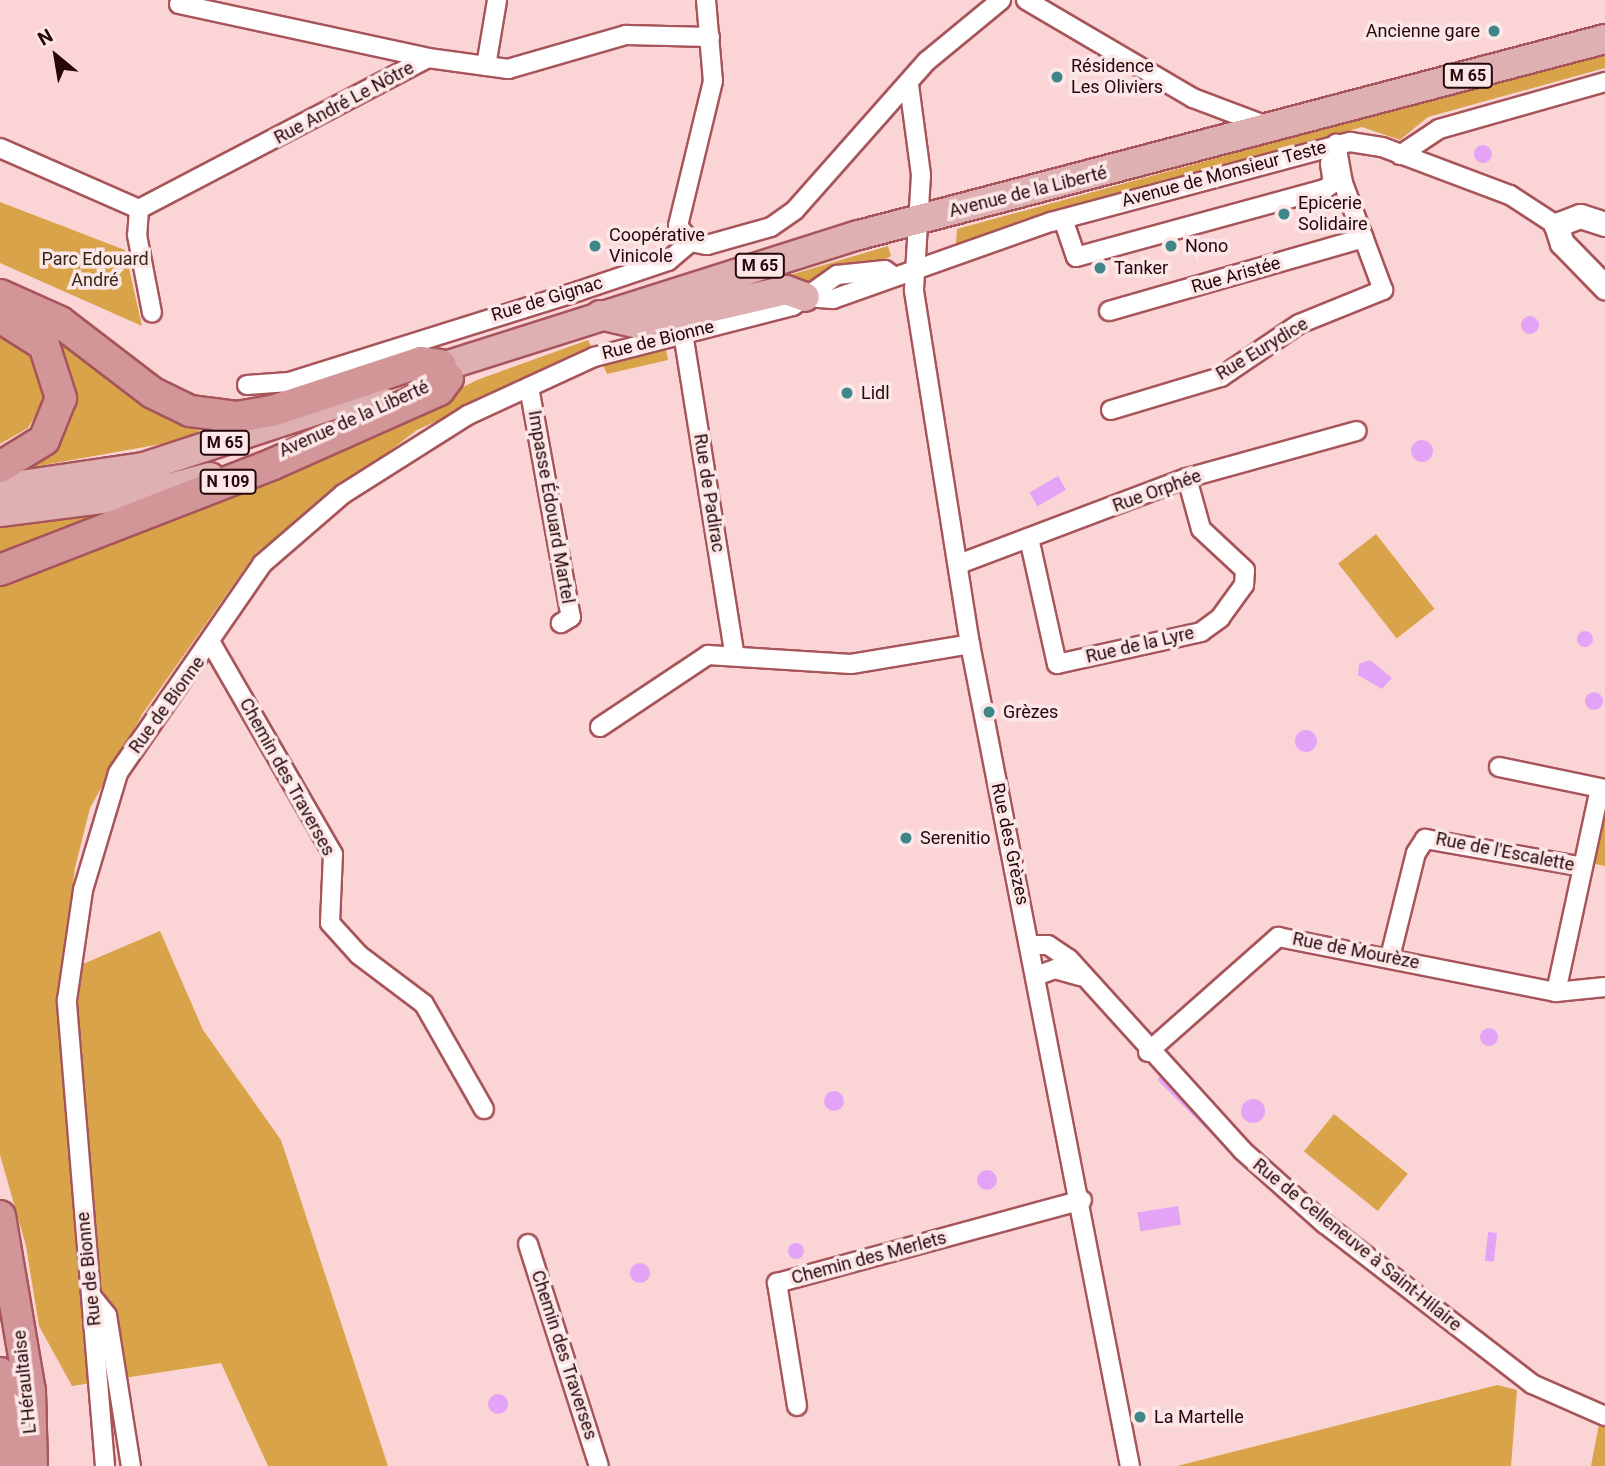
<!DOCTYPE html>
<html>
<head>
<meta charset="utf-8">
<style>
	body { margin:0 }
	#map { position:relative; width:1605px; height:1466px; overflow:hidden; background:#fbd5d5; font-family:Roboto,sans-serif }
	div>[style] { position:absolute }
	[style*='--x'] { left:calc(var(--x)*1px); top:calc(var(--y)*1px); width:calc(var(--w)*1px); rotate:calc(var(--a)*1deg) }
	.green>* { inset:0; background:#d9a349; transform-origin:0 0 }
	.water>* { inset:0; background:#e3a3f7; transform-origin:0 0 }
	.round { border-radius:50% }
	.stream>* { height:5px; margin:-2.5px; padding:0 2.5px; transform-origin:2.5px; border-radius:2.5px; background:#e3a3f7 }
	.roads { filter:drop-shadow(2px 0 #a7555a) drop-shadow(-2px 0 #a7555a) drop-shadow(0 2px #a7555a) drop-shadow(0 -2px #a7555a) }
	.minor>* { height:18px; margin:-9px; padding:0 9px; transform-origin:9px; border-radius:9px; background:#fff }
	.tertiary>* { height:23px; margin:-11.5px; padding:0 11.5px; transform-origin:11.5px; border-radius:11.5px; background:#fff }
	.primary>* { height:28px; margin:-14px; padding:0 14px; transform-origin:14px; border-radius:14px; background:#deb0b2 }
	.trunk>* { height:30px; margin:-15px; padding:0 15px; transform-origin:15px; border-radius:15px; background:#d39698 }
	.dots>* { width:19px; height:19px; translate:-50% -50%; box-sizing:border-box; border:4px solid #fbe7e7; border-radius:50% }
	span { translate:-50% -50%; white-space:nowrap; text-align:center; line-height:1.15; -webkit-text-stroke:7px #fbe7e7; paint-order:stroke }
	.shield-label span { padding:2px 5px; background:#fbe7e7; border:2px solid; border-radius:5px; -webkit-text-stroke-width:0 }
	.shield-label { font-size:16px; color:#260609; font-weight:700 }
	.poi-label { font-size:18px; color:#260609 }
	.right { translate:-100% -50%; text-align:right }
	.left { translate:0 -50%; text-align:left }
	.street-label { font-size:18px; color:#260609 }
	.park-label { font-size:18px; color:#362914 }
	.north { position:absolute; left:21px; top:21px; width:70px; height:70px; -webkit-text-stroke:5px #fbe7e7; paint-order:stroke; rotate:330deg; font-size:19px; font-weight:700; line-height:28px; text-align:center; color:#260609 }
	.north::after { content:''; display:block; margin:auto; width:24px; height:32px; background:#260609; clip-path:polygon(50% 0,100% 100%,50% 72%,0 100%) }
</style>
</head>
<body>
<div id="map">
	<div class="green">
		<i style="clip-path:polygon(1605px 52px,1605px 68px,1428px 117px,1400px 140px,1362px 127px,956px 244px,957px 229px)"></i>
		<i style="clip-path:polygon(0 202px,125px 250px,142px 326px,0 263px)"></i>
		<i style="clip-path:polygon(888px 246px,891px 256px,873px 266px,832px 271px,807px 285px,709px 299px)"></i>
		<i style="clip-path:polygon(52px 333px,190px 420px,199px 430px,195px 438px,27px 468px,49px 449px,71px 388px)"></i>
		<i style="clip-path:polygon(0 335px,28px 349px,41px 374px,44px 401px,28px 428px,0 444px)"></i>
		<i style="clip-path:polygon(588px 340px,593px 350px,417px 430px,255px 554px,143px 713px,90px 808px,75px 868px,62px 973px,160px 931px,203px 1030px,281px 1140px,388px 1466px,268px 1466px,221px 1363px,72px 1386px,39px 1326px,26px 1246px,0 1155px,0 583px,386px 426px,477px 380px)"></i>
		<i style="clip-path:polygon(665px 344px,668px 360px,607px 374px,603px 365px)"></i>
		<i style="clip-path:polygon(140px 503px,0 561px,0 522px)"></i>
		<i style="left:1376px;top:534px;width:95px;height:48px;rotate:52deg"></i>
		<i style="clip-path:polygon(1605px 815px,1605px 866px,1595px 864px)"></i>
		<i style="left:1334px;top:1114px;width:95px;height:48px;rotate:39deg"></i>
		<i style="clip-path:polygon(1497px 1385px,1517px 1390px,1511px 1466px,1177px 1466px)"></i>
		<i style="clip-path:polygon(1599px 1424px,1605px 1426px,1605px 1466px,1591px 1466px)"></i>
	</div>
	<div class="water">
		<i class="round" style="left:1474px;top:145px;width:18px;height:18px"></i>
		<i class="round" style="left:1521px;top:316px;width:18px;height:18px"></i>
		<i class="round" style="left:1411px;top:440px;width:22px;height:22px"></i>
		<i style="left:1058px;top:476px;width:16px;height:33px;rotate:60deg"></i>
		<i class="round" style="left:1577px;top:631px;width:16px;height:16px"></i>
		<i style="clip-path:polygon(1370px 660px,1392px 678px,1382px 689px,1358px 675px,1359px 664px)"></i>
		<i class="round" style="left:1585px;top:692px;width:18px;height:18px"></i>
		<i class="round" style="left:1295px;top:730px;width:22px;height:22px"></i>
		<i class="round" style="left:1480px;top:1028px;width:18px;height:18px"></i>
		<i class="round" style="left:824px;top:1091px;width:20px;height:20px"></i>
		<i class="round" style="left:1241px;top:1099px;width:24px;height:24px"></i>
		<i class="round" style="left:977px;top:1170px;width:20px;height:20px"></i>
		<i style="left:1178px;top:1206px;width:19px;height:41px;rotate:81deg"></i>
		<i style="left:1488px;top:1232px;width:9px;height:29px;rotate:6deg"></i>
		<i class="round" style="left:788px;top:1243px;width:16px;height:16px"></i>
		<i class="round" style="left:630px;top:1263px;width:20px;height:20px"></i>
		<i class="round" style="left:488px;top:1394px;width:20px;height:20px"></i>
	</div>
	<div class="stream">
		<i style="--x:1160;--y:1079;--w:109;--a:45"></i>
		<i style="--x:1257;--y:1175;--w:67;--a:41.3"></i>
	</div>
	<div class="roads">
		<div class="minor">
			<i style="--x:706;--y:0;--w:81;--a:85.1"></i>
			<i style="--x:713;--y:81;--w:149;--a:103.6"></i>
			<i style="--x:678;--y:226;--w:21;--a:51"></i>
			<i style="--x:691;--y:242;--w:16;--a:11"></i>
			<i style="--x:707;--y:245;--w:66;--a:-15.7"></i>
			<i style="--x:771;--y:227;--w:29;--a:-35"></i>
			<i style="--x:795;--y:210;--w:199;--a:-48.5"></i>
			<i style="--x:927;--y:61;--w:96;--a:-39.5"></i>
			<i style="--x:1026;--y:0;--w:194;--a:30.4"></i>
			<i style="--x:1193;--y:98;--w:79;--a:20.7"></i>
			<i style="--x:179;--y:4;--w:255;--a:12.2"></i>
			<i style="--x:486;--y:66;--w:67;--a:-80.5"></i>
			<i style="--x:909;--y:85;--w:91;--a:82.4"></i>
			<i style="--x:921;--y:175;--w:116;--a:93.5"></i>
			<i style="--x:914;--y:291;--w:357;--a:81"></i>
			<i style="--x:970;--y:644;--w:837;--a:78.99"></i>
			<i style="--x:0;--y:148;--w:152;--a:23.7"></i>
			<i style="--x:139;--y:209;--w:326;--a:-27.6"></i>
			<i style="--x:428;--y:58;--w:81;--a:7.8"></i>
			<i style="--x:508;--y:69;--w:123;--a:-16.1"></i>
			<i style="--x:626;--y:35;--w:84;--a:1.4"></i>
			<i style="--x:1400;--y:155;--w:47;--a:-33.7"></i>
			<i style="--x:1439;--y:129;--w:173;--a:-15.8"></i>
			<i style="--x:139;--y:209;--w:26;--a:94"></i>
			<i style="--x:137;--y:235;--w:79;--a:79.1"></i>
			<i style="--x:1063;--y:219;--w:40;--a:71.1"></i>
			<i style="--x:1076;--y:257;--w:258;--a:-15.3"></i>
			<i style="--x:1325;--y:189;--w:10;--a:-37"></i>
			<i style="--x:1333;--y:183;--w:20;--a:-99"></i>
			<i style="--x:805;--y:297;--w:28;--a:4"></i>
			<i style="--x:833;--y:299;--w:231;--a:-19.5"></i>
			<i style="--x:1051;--y:222;--w:310;--a:-15"></i>
			<i style="--x:1350;--y:142;--w:32;--a:9"></i>
			<i style="--x:1382;--y:147;--w:137;--a:20.6"></i>
			<i style="--x:1510;--y:195;--w:55;--a:33.1"></i>
			<i style="--x:1109;--y:311;--w:265;--a:-16"></i>
			<i style="--x:683;--y:333;--w:324;--a:80.9"></i>
			<i style="--x:247;--y:385;--w:42;--a:-4.1"></i>
			<i style="--x:289;--y:382;--w:304;--a:-17.4"></i>
			<i style="--x:579;--y:291;--w:94;--a:-18.6"></i>
			<i style="--x:668;--y:261;--w:30;--a:-40"></i>
			<i style="--x:529;--y:387;--w:234;--a:79.7"></i>
			<i style="--x:571;--y:617;--w:12;--a:149"></i>
			<i style="--x:1111;--y:410;--w:115;--a:-16.7"></i>
			<i style="--x:1221;--y:377;--w:94;--a:-34.2"></i>
			<i style="--x:1299;--y:324;--w:91;--a:-22"></i>
			<i style="--x:1383;--y:290;--w:114;--a:-110.5"></i>
			<i style="--x:1343;--y:183;--w:40;--a:-100"></i>
			<i style="--x:1029;--y:538;--w:129;--a:77.5"></i>
			<i style="--x:1057;--y:664;--w:148;--a:-12.5"></i>
			<i style="--x:1201;--y:632;--w:24;--a:-36"></i>
			<i style="--x:1220;--y:618;--w:41;--a:-54"></i>
			<i style="--x:1244;--y:585;--w:15;--a:-86"></i>
			<i style="--x:1245;--y:570;--w:60;--a:-137"></i>
			<i style="--x:1201;--y:529;--w:53;--a:-105.4"></i>
			<i style="--x:959;--y:564;--w:244;--a:-20.7"></i>
			<i style="--x:1187;--y:478;--w:176;--a:-15.5"></i>
			<i style="--x:211;--y:643;--w:244;--a:60"></i>
			<i style="--x:333;--y:854;--w:69;--a:92.5"></i>
			<i style="--x:330;--y:923;--w:43;--a:47.8"></i>
			<i style="--x:359;--y:955;--w:81;--a:37"></i>
			<i style="--x:424;--y:1004;--w:121;--a:60.3"></i>
			<i style="--x:600;--y:727;--w:130;--a:-33.7"></i>
			<i style="--x:708;--y:655;--w:143;--a:3.6"></i>
			<i style="--x:851;--y:664;--w:121;--a:-9.5"></i>
			<i style="--x:1499;--y:767;--w:108;--a:11.7"></i>
			<i style="--x:1031;--y:945;--w:17;--a:0"></i>
			<i style="--x:1048;--y:945;--w:25;--a:34"></i>
			<i style="--x:1069;--y:959;--w:259;--a:47.8"></i>
			<i style="--x:1243;--y:1151;--w:110;--a:41.7"></i>
			<i style="--x:1325;--y:1224;--w:262;--a:37.7"></i>
			<i style="--x:1532;--y:1384;--w:80;--a:23.7"></i>
			<i style="--x:1390;--y:957;--w:107;--a:-76"></i>
			<i style="--x:1416;--y:853;--w:17;--a:-57"></i>
			<i style="--x:1425;--y:839;--w:160;--a:10"></i>
			<i style="--x:1036;--y:976;--w:20;--a:-20"></i>
			<i style="--x:1055;--y:969;--w:26;--a:16"></i>
			<i style="--x:1556;--y:992;--w:208;--a:-77.8"></i>
			<i style="--x:1148;--y:1052;--w:174;--a:-41.5"></i>
			<i style="--x:1278;--y:937;--w:283;--a:11.2"></i>
			<i style="--x:1556;--y:992;--w:49;--a:-5.8"></i>
			<i style="--x:528;--y:1244;--w:233;--a:72.3"></i>
			<i style="--x:93;--y:1298;--w:22;--a:51"></i>
			<i style="--x:107;--y:1315;--w:153;--a:81"></i>
			<i style="--x:797;--y:1406;--w:125;--a:-99.2"></i>
			<i style="--x:777;--y:1283;--w:316;--a:-15.2"></i>
			<i style="--x:105;--y:1466;--w:468;--a:-94.7"></i>
			<i style="--x:67;--y:1000;--w:111;--a:-81.7"></i>
			<i style="--x:83;--y:890;--w:122;--a:-73.3"></i>
			<i style="--x:118;--y:773;--w:254;--a:-55.4"></i>
			<i style="--x:262;--y:564;--w:107;--a:-40.8"></i>
			<i style="--x:343;--y:494;--w:148;--a:-32.3"></i>
			<i style="--x:468;--y:415;--w:139;--a:-24.7"></i>
			<i style="--x:594;--y:357;--w:205;--a:-14.4"></i>
			<i style="--x:793;--y:306;--w:54;--a:-35.2"></i>
			<i style="--x:837;--y:275;--w:48;--a:-5.9"></i>
			<i style="--x:885;--y:270;--w:9;--a:36"></i>
		</div>
		<div class="tertiary">
			<i style="--x:1605;--y:224;--w:26;--a:-162"></i>
			<i style="--x:1580;--y:216;--w:26;--a:159"></i>
			<i style="--x:1556;--y:225;--w:19;--a:72"></i>
			<i style="--x:1562;--y:243;--w:62;--a:45.7"></i>
		</div>
		<div class="primary">
			<i style="--x:600;--y:315;--w:40;--a:13"></i>
			<i style="--x:639;--y:324;--w:151;--a:-13"></i>
			<i style="--x:786;--y:290;--w:20;--a:20"></i>
			<i style="--x:423;--y:373;--w:457;--a:-17.6"></i>
			<i style="--x:859;--y:235;--w:771;--a:-14.72"></i>
			<i style="--x:0;--y:488;--w:146;--a:-8.3"></i>
			<i style="--x:144;--y:467;--w:243;--a:-18.2"></i>
			<i style="--x:0;--y:512;--w:152;--a:-7.2"></i>
			<i style="--x:151;--y:493;--w:61;--a:-15.2"></i>
		</div>
		<div class="trunk">
			<i style="--x:0;--y:295;--w:66;--a:24.2"></i>
			<i style="--x:60;--y:322;--w:117;--a:37.4"></i>
			<i style="--x:153;--y:393;--w:41;--a:25.9"></i>
			<i style="--x:190;--y:411;--w:47;--a:7.3"></i>
			<i style="--x:237;--y:417;--w:36;--a:-10"></i>
			<i style="--x:272;--y:411;--w:157;--a:-18.2"></i>
			<i style="--x:421;--y:362;--w:20;--a:9"></i>
			<i style="--x:0;--y:317;--w:52;--a:32.5"></i>
			<i style="--x:44;--y:345;--w:56;--a:72.2"></i>
			<i style="--x:61;--y:398;--w:45;--a:112"></i>
			<i style="--x:44;--y:440;--w:52;--a:148.5"></i>
			<i style="--x:0;--y:570;--w:293;--a:-21.2"></i>
			<i style="--x:273;--y:464;--w:182;--a:-24"></i>
			<i style="--x:439;--y:390;--w:15;--a:-53"></i>
			<i style="--x:0;--y:1216;--w:178;--a:80.3"></i>
			<i style="--x:30;--y:1391;--w:75;--a:88.5"></i>
			<i style="--x:0;--y:1373;--w:93;--a:84.5"></i>
		</div>
	</div>
	<div class="dots">
		<i style="left:1494px;top:31px;background:#3e8688"></i>
		<i style="left:1057px;top:77px;background:#3e8688"></i>
		<i style="left:1284px;top:214px;background:#3e8688"></i>
		<i style="left:595px;top:246px;background:#3e8688"></i>
		<i style="left:1171px;top:246px;background:#3e8688"></i>
		<i style="left:1100px;top:268px;background:#3e8688"></i>
		<i style="left:847px;top:393px;background:#3e8688"></i>
		<i style="left:989px;top:712px;background:#3e8688"></i>
		<i style="left:906px;top:838px;background:#3e8688"></i>
		<i style="left:1140px;top:1417px;background:#3e8688"></i>
	</div>
	<div class="shield-label">
		<span style="left:1468px;top:76px">M 65</span>
		<span style="left:760px;top:266px">M 65</span>
		<span style="left:225px;top:443px">M 65</span>
		<span style="left:228px;top:482px">N 109</span>
	</div>
	<div class="poi-label">
		<span class="right" style="left:1480px;top:31px">Ancienne gare</span>
		<span class="left" style="left:1071px;top:77px">Résidence<br>Les Oliviers</span>
		<span class="left" style="left:1298px;top:214px">Epicerie<br>Solidaire</span>
		<span class="left" style="left:609px;top:246px">Coopérative<br>Vinicole</span>
		<span class="left" style="left:1185px;top:246px">Nono</span>
		<span class="left" style="left:1114px;top:268px">Tanker</span>
		<span class="left" style="left:861px;top:393px">Lidl</span>
		<span class="left" style="left:1003px;top:712px">Grèzes</span>
		<span class="left" style="left:920px;top:838px">Serenitio</span>
		<span class="left" style="left:1154px;top:1417px">La Martelle</span>
	</div>
	<div class="street-label">
		<span style="left:344px;top:103px;rotate:-28deg">Rue André Le Nôtre</span>
		<span style="left:1224px;top:174px;rotate:-15deg">Avenue de Monsieur Teste</span>
		<span style="left:1028px;top:192px;rotate:-14deg">Avenue de la Liberté</span>
		<span style="left:1236px;top:275px;rotate:-16deg">Rue Aristée</span>
		<span style="left:547px;top:299px;rotate:-17deg">Rue de Gignac</span>
		<span style="left:658px;top:340px;rotate:-14deg">Rue de Bionne</span>
		<span style="left:1262px;top:349px;rotate:-31deg">Rue Eurydice</span>
		<span style="left:354px;top:419px;rotate:-24deg">Avenue de la Liberté</span>
		<span style="left:1157px;top:491px;rotate:-20deg">Rue Orphée</span>
		<span style="left:709px;top:493px;rotate:81deg">Rue de Padirac</span>
		<span style="left:551px;top:507px;rotate:80deg">Impasse Édouard Martel</span>
		<span style="left:1140px;top:645px;rotate:-13deg">Rue de la Lyre</span>
		<span style="left:167px;top:705px;rotate:-54deg">Rue de Bionne</span>
		<span style="left:287px;top:777px;rotate:61deg">Chemin des Traverses</span>
		<span style="left:1010px;top:844px;rotate:78deg">Rue des Grèzes</span>
		<span style="left:1505px;top:852px;rotate:11deg">Rue de l'Escalette</span>
		<span style="left:1356px;top:951px;rotate:11deg">Rue de Mourèze</span>
		<span style="left:1357px;top:1245px;rotate:39deg">Rue de Celleneuve à Saint-Hilaire</span>
		<span style="left:869px;top:1258px;rotate:-15deg">Chemin des Merlets</span>
		<span style="left:89px;top:1269px;rotate:-96deg">Rue de Bionne</span>
		<span style="left:564px;top:1355px;rotate:72deg">Chemin des Traverses</span>
		<span style="left:25px;top:1382px;rotate:-96deg">L'Héraultaise</span>
	</div>
	<div class="park-label">
		<span style="left:95px;top:270px">Parc Edouard<br>André</span>
	</div>
	<div class="north">N</div>
</div>
</body>
</html>
